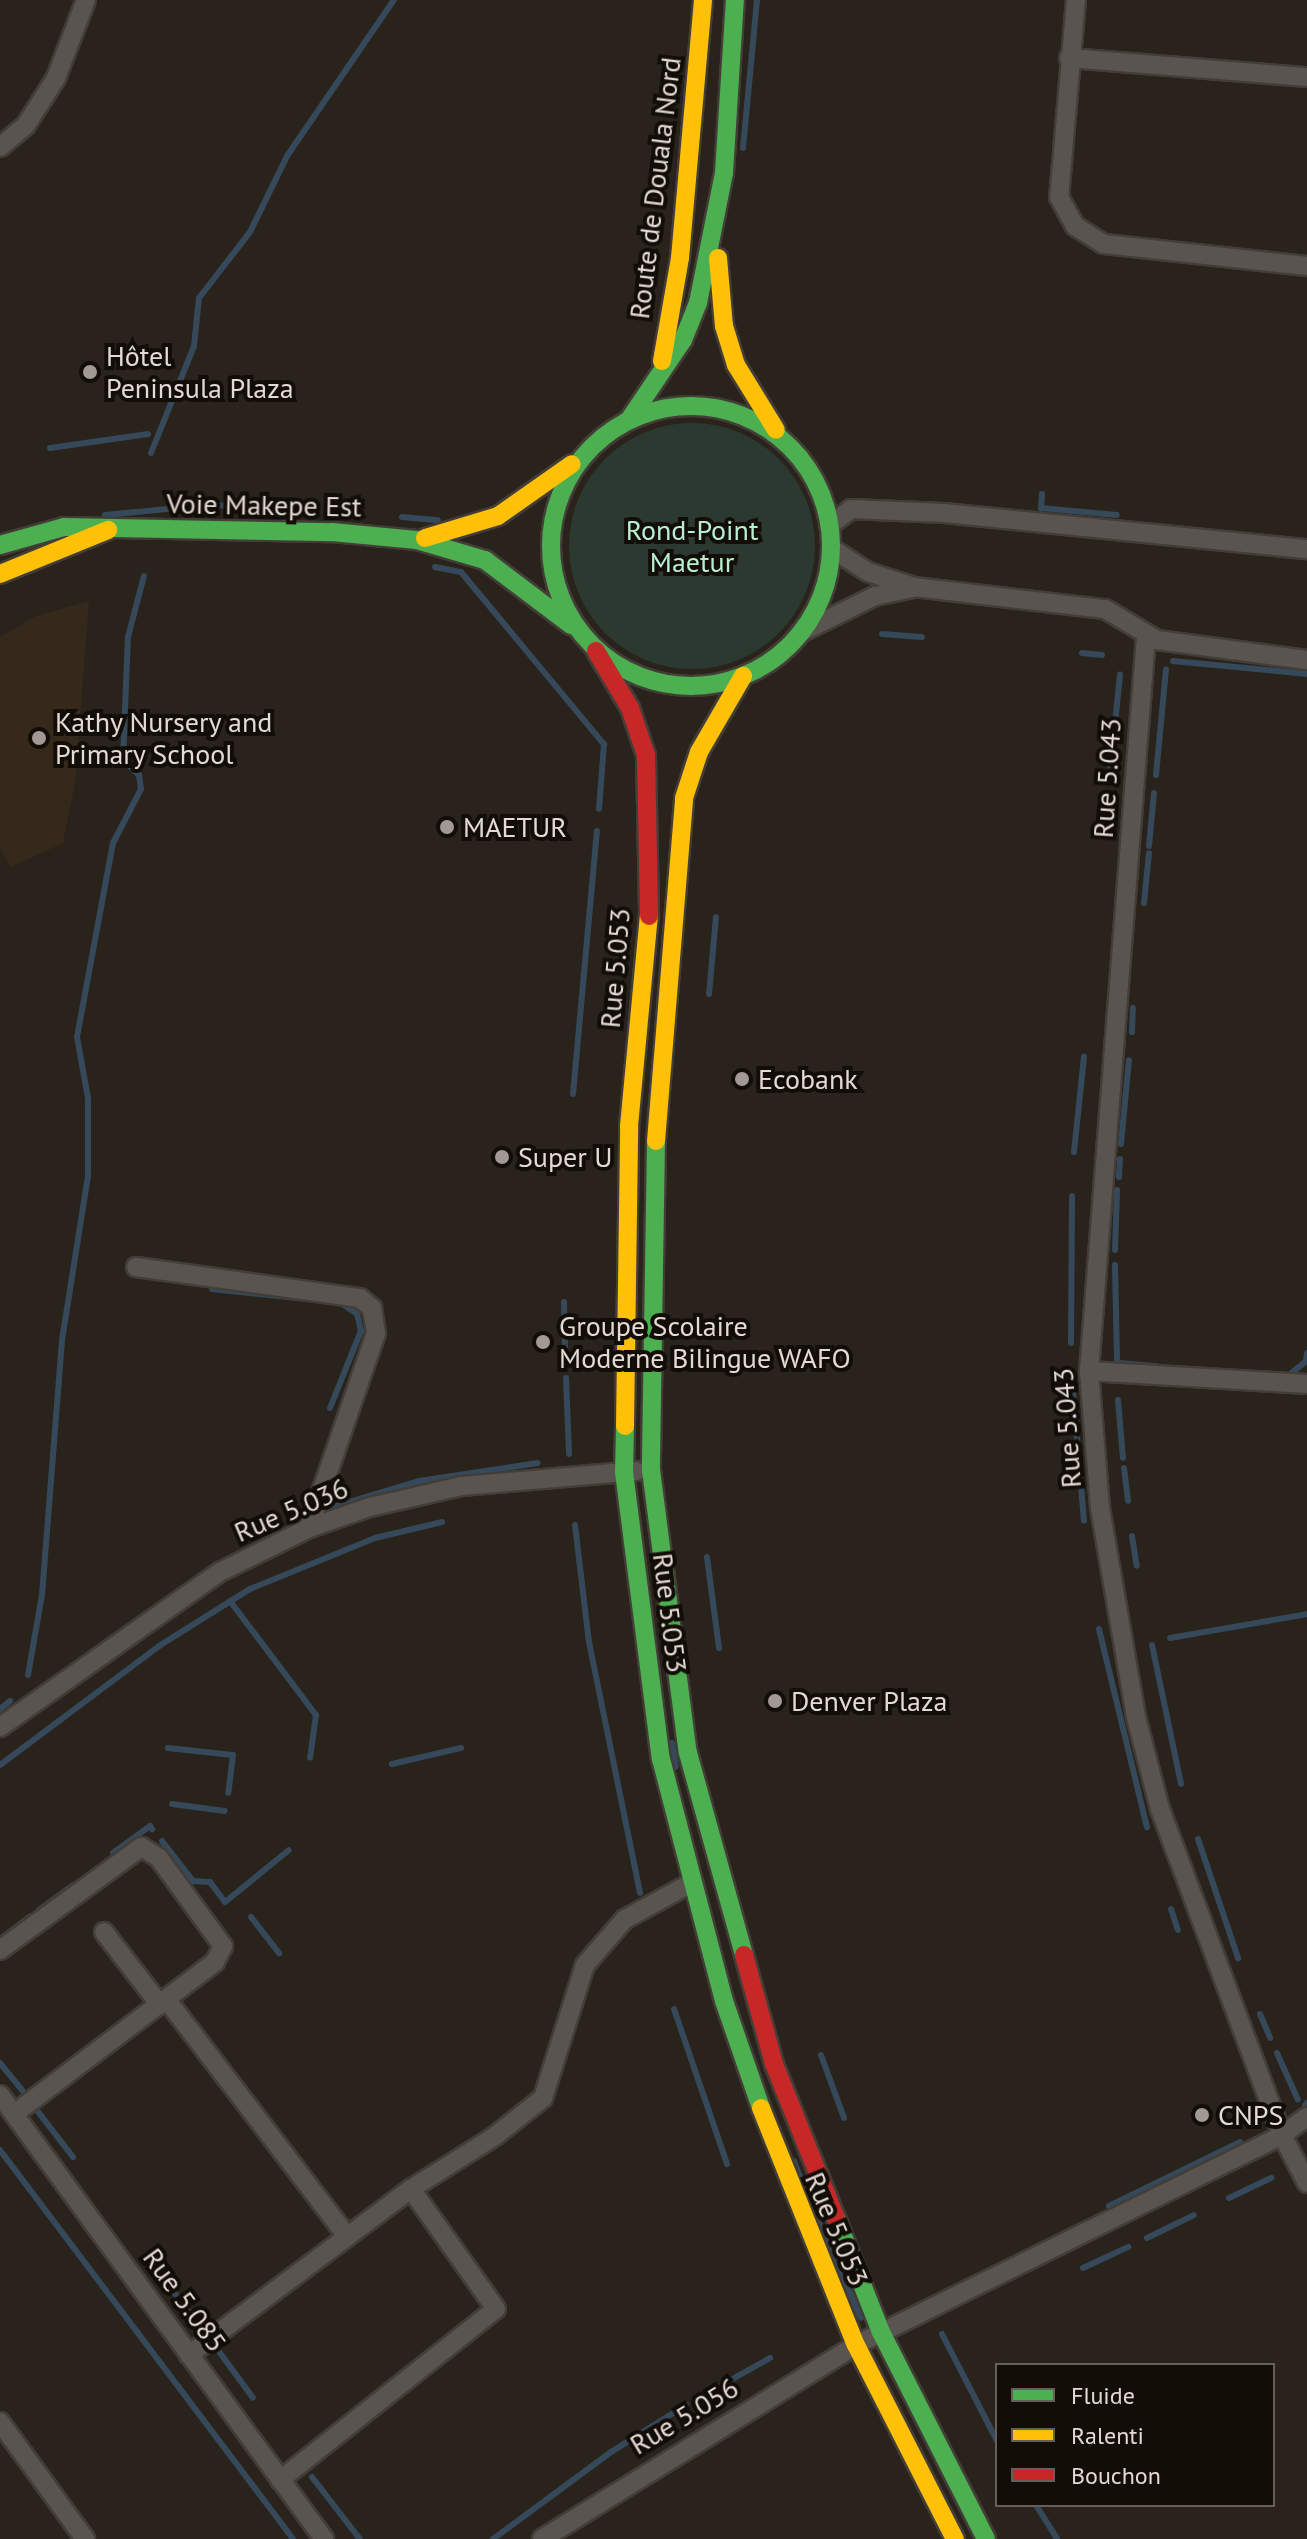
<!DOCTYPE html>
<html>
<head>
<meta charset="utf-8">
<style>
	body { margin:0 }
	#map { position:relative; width:1307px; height:2539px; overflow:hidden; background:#29231c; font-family:"PT Sans",sans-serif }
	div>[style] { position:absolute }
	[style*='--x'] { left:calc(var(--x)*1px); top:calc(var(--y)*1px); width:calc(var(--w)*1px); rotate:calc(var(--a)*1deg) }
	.education>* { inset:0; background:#35291c }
	.green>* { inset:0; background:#2c3930 }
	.round { border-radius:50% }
	.stream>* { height:6px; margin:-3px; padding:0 3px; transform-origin:3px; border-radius:3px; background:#36495a }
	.roads { filter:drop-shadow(2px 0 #433d38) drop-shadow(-2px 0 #433d38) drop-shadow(0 2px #433d38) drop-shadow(0 -2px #433d38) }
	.street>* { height:18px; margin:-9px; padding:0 9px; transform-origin:9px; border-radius:9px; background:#59544f }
	.fast>* { height:18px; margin:-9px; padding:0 9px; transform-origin:9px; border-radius:9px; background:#4caf50 }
	.fast>.ring { margin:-9px; padding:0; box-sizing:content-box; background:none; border:18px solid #4caf50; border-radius:50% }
	.slow>* { height:18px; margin:-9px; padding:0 9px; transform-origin:9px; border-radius:9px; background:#ffc107 }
	.jam>* { height:18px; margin:-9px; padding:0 9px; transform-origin:9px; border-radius:9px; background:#c62828 }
	.dots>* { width:22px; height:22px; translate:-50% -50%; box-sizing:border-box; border:4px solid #130d08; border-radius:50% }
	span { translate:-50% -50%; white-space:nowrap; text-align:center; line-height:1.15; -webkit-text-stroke:8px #130d08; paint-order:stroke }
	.street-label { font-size:28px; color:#e3dad2 }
	.poi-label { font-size:28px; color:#e3dad2 }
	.left { translate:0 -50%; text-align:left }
	.park-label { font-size:28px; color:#b8efce }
	.legend { position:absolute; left:995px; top:2363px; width:280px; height:144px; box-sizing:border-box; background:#130d08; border:2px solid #665f59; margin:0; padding:10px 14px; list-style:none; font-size:24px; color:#e3dad2 }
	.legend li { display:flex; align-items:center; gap:16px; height:40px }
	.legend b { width:40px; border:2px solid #665f59 }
</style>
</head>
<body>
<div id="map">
	<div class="education">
		<i style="clip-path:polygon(89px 601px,75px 784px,63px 843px,11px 867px,0 848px,0 637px,36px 616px)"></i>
	</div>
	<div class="green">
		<i class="round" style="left:569px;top:423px;width:246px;height:246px"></i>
	</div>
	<div class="stream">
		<i style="--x:743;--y:148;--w:149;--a:-84.6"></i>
		<i style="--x:50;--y:448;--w:99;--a:-8.1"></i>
		<i style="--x:151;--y:453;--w:115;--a:-68.1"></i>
		<i style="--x:194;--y:346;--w:48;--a:-84.1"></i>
		<i style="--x:199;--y:298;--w:83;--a:-52.3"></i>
		<i style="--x:250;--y:232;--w:85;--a:-64"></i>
		<i style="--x:287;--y:156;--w:189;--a:-55.6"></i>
		<i style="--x:1042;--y:494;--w:14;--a:94"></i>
		<i style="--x:1041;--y:508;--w:76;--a:5.3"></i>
		<i style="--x:105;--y:515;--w:103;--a:-5.5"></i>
		<i style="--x:208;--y:505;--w:81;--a:1.4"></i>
		<i style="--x:402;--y:517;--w:36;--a:5"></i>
		<i style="--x:435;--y:567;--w:26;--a:11"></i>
		<i style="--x:461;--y:572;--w:224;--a:50.3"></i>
		<i style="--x:604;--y:744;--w:65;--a:94.4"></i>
		<i style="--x:882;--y:634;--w:40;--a:4.3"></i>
		<i style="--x:1082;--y:653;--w:20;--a:6"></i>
		<i style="--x:1173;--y:661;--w:135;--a:5.5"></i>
		<i style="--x:1110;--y:773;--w:99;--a:-84.2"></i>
		<i style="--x:1156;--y:775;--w:106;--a:-84.6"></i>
		<i style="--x:1149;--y:846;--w:53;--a:-84.6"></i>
		<i style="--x:1144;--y:903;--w:50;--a:-84.3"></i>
		<i style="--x:709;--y:994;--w:77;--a:-84.8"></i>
		<i style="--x:1132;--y:1032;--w:24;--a:-88"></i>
		<i style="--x:573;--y:1094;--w:264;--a:-84.8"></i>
		<i style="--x:1121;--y:1144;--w:84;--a:-84.6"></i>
		<i style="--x:1074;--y:1152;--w:96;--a:-84"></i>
		<i style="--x:1119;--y:1177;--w:18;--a:-87"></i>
		<i style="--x:1115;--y:1250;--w:60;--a:-88.1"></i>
		<i style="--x:1115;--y:1265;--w:96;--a:88.8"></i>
		<i style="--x:212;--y:1289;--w:95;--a:6.1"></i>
		<i style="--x:564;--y:1302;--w:47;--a:88.8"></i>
		<i style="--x:1071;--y:1343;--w:147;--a:-89.6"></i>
		<i style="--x:1119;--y:1363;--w:38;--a:5"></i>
		<i style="--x:566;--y:1378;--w:76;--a:87.7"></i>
		<i style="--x:1284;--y:1379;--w:28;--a:-39"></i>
		<i style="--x:1306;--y:1361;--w:8;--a:-83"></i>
		<i style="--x:1072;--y:1381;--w:140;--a:85.1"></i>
		<i style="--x:1118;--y:1400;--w:58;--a:85.1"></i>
		<i style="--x:330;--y:1408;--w:83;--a:-68.1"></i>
		<i style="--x:361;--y:1331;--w:17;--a:-103"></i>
		<i style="--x:357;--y:1314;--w:19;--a:-145"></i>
		<i style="--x:1124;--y:1468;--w:33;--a:83"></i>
		<i style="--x:319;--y:1511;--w:104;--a:-16.7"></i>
		<i style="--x:419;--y:1481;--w:120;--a:-8.6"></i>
		<i style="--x:575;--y:1525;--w:118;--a:83.2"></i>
		<i style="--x:589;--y:1642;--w:256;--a:78.5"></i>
		<i style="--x:1132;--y:1536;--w:30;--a:81"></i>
		<i style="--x:707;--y:1557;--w:92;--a:82.5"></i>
		<i style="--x:230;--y:1601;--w:143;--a:53"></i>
		<i style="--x:316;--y:1715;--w:43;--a:97.9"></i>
		<i style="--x:1099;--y:1629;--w:204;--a:76.4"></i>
		<i style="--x:1170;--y:1638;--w:139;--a:-9.9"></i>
		<i style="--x:1152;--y:1645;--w:142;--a:78.2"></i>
		<i style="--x:28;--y:1675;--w:81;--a:-80.1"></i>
		<i style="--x:42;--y:1595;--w:256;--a:-85.5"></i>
		<i style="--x:62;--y:1340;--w:167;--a:-81"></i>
		<i style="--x:88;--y:1175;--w:77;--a:-90"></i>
		<i style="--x:88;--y:1098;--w:62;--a:-100.2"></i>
		<i style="--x:77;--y:1037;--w:197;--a:-79.5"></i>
		<i style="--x:113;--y:843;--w:61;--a:-62.6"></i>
		<i style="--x:141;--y:789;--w:14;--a:-98"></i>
		<i style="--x:139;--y:775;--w:22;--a:-137"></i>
		<i style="--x:123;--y:760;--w:123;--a:-87.7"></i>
		<i style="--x:128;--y:637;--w:63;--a:-75.3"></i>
		<i style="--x:0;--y:1709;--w:13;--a:-39"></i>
		<i style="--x:672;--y:1743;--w:24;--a:81"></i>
		<i style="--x:168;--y:1748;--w:65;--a:6.1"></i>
		<i style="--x:233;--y:1755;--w:38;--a:97"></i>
		<i style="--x:392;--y:1764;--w:71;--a:-13.1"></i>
		<i style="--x:0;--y:1765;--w:199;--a:-36.8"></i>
		<i style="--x:159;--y:1646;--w:107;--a:-32.1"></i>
		<i style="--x:250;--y:1589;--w:135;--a:-22.2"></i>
		<i style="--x:375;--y:1538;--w:69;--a:-13.4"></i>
		<i style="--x:172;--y:1804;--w:53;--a:7.5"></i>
		<i style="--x:1198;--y:1839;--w:126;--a:71.4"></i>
		<i style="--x:162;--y:1841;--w:51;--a:52.2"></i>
		<i style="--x:193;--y:1881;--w:17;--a:3"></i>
		<i style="--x:210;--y:1882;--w:25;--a:53"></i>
		<i style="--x:225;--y:1902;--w:82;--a:-39.1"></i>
		<i style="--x:113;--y:1853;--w:46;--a:-36.1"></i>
		<i style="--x:150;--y:1826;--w:4;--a:56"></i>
		<i style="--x:1171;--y:1909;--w:22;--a:72"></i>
		<i style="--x:39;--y:1910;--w:42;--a:-36.3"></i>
		<i style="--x:251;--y:1917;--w:46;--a:52.1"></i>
		<i style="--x:0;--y:1939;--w:38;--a:-37"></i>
		<i style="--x:674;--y:2009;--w:164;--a:71.1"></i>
		<i style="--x:1260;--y:2014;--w:26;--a:67"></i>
		<i style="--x:1277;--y:2053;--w:51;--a:65.9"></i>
		<i style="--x:821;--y:2055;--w:67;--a:69.9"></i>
		<i style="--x:0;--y:2063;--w:36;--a:51"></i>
		<i style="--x:32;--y:2104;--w:67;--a:52.3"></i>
		<i style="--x:1305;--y:2105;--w:3;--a:-45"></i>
		<i style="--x:0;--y:2150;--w:487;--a:53"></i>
		<i style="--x:794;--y:2161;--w:26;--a:69"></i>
		<i style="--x:1229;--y:2198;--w:47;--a:-25.5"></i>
		<i style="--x:1109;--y:2206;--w:146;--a:-26"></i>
		<i style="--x:817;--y:2218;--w:109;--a:66.3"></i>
		<i style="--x:1147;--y:2238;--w:52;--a:-26.1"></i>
		<i style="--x:1083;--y:2268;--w:50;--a:-25"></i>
		<i style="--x:166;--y:2282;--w:63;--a:52"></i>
		<i style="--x:942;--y:2334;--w:120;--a:62.8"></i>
		<i style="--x:215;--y:2346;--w:64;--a:53.8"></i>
		<i style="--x:702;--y:2396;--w:78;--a:-29.2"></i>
		<i style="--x:312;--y:2477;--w:78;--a:52.3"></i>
		<i style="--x:1036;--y:2505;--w:40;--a:58"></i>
		<i style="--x:493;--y:2539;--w:147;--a:-36.4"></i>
		<i style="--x:611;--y:2452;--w:89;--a:-32.1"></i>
	</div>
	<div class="roads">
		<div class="street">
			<i style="--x:1076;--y:0;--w:198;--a:94.9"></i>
			<i style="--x:1059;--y:197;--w:33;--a:61"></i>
			<i style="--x:1075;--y:226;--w:34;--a:32"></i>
			<i style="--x:1104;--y:244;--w:204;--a:6.2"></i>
			<i style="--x:1069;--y:58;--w:239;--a:4.6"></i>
			<i style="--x:0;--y:147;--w:34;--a:-40"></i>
			<i style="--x:26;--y:125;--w:56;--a:-57.4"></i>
			<i style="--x:56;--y:78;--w:84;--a:-69"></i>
			<i style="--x:830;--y:525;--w:26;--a:-37"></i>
			<i style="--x:851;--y:509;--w:93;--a:2.5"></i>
			<i style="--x:944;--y:513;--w:365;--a:5.7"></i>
			<i style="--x:831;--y:548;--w:44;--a:33"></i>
			<i style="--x:868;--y:572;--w:48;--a:18.1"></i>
			<i style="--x:914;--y:587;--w:192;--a:6.6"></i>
			<i style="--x:1105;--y:609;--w:61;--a:30.8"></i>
			<i style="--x:1157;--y:640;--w:151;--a:7.6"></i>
			<i style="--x:800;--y:633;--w:84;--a:-26.3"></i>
			<i style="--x:875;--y:596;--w:38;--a:-12"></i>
			<i style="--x:1146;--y:637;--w:736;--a:94.44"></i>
			<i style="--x:1089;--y:1371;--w:137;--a:85.4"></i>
			<i style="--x:1100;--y:1508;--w:212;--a:80.2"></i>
			<i style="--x:1136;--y:1717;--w:95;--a:75.4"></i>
			<i style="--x:1160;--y:1809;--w:348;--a:69.5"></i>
			<i style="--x:1282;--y:2135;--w:54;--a:62.5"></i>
			<i style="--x:136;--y:1267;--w:226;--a:7.9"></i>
			<i style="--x:360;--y:1298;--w:16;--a:40"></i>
			<i style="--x:372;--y:1308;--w:25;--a:81"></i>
			<i style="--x:376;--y:1333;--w:206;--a:109"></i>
			<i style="--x:1089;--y:1371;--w:218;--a:3.4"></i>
			<i style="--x:0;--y:1727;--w:269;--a:-35.2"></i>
			<i style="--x:220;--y:1572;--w:99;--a:-26.3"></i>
			<i style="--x:309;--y:1528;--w:65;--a:-19"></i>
			<i style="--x:370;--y:1507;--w:94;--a:-12.9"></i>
			<i style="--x:462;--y:1486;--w:175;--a:-4.9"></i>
			<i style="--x:104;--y:1932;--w:92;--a:52.5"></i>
			<i style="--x:0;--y:1950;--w:175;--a:-36.1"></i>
			<i style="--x:141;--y:1847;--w:21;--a:31"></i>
			<i style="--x:159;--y:1858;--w:109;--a:54"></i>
			<i style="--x:223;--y:1946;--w:18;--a:117"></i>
			<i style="--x:215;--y:1962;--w:252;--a:142.9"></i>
			<i style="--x:167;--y:2000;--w:297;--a:52.7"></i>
			<i style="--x:0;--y:2095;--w:550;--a:53.88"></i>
			<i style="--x:189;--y:2355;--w:277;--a:-36.8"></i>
			<i style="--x:411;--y:2189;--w:99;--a:-32.2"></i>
			<i style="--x:495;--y:2136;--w:61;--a:-38.4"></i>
			<i style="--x:543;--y:2098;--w:139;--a:-72.5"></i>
			<i style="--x:585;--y:1965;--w:61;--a:-49"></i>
			<i style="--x:625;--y:1919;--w:75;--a:-28.6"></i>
			<i style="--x:0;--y:2422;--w:145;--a:54"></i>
			<i style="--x:280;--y:2480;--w:275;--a:-38.4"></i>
			<i style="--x:496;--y:2309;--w:147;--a:-125.3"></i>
			<i style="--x:542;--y:2539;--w:369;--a:-31.7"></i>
			<i style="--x:856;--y:2345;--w:475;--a:-26.2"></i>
			<i style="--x:1282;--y:2135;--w:31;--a:-36"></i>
		</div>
		<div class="fast">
			<i class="ring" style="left:551px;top:406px;width:262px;height:262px"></i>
			<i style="--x:629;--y:420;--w:97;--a:-56"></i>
			<i style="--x:683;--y:340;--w:40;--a:-68"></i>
			<i style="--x:698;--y:303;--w:133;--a:-78.7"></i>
			<i style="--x:724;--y:173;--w:173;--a:-86.4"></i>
			<i style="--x:0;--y:545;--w:66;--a:-15.7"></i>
			<i style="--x:64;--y:527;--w:268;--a:1.1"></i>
			<i style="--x:332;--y:532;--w:85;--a:5.4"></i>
			<i style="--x:417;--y:540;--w:71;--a:16.4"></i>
			<i style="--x:485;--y:560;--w:108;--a:37.1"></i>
			<i style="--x:656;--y:1141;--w:329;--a:90.9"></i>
			<i style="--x:651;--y:1470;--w:285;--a:82.6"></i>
			<i style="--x:688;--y:1753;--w:210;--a:74.5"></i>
			<i style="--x:625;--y:1426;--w:46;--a:91.2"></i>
			<i style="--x:624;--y:1472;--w:289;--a:82.7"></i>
			<i style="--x:661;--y:1759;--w:250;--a:75.4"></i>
			<i style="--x:724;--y:2001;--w:113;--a:70.9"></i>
			<i style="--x:836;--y:2218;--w:123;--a:68.5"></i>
			<i style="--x:881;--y:2332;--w:232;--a:63.1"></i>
		</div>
		<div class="slow">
			<i style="--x:718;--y:258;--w:68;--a:85"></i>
			<i style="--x:724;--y:326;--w:41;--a:72.9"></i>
			<i style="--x:736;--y:365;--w:76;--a:58.4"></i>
			<i style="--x:662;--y:361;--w:105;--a:-80.1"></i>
			<i style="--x:680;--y:258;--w:259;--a:-84.9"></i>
			<i style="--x:425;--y:538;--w:76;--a:-16.8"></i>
			<i style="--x:498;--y:516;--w:90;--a:-35.1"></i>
			<i style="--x:0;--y:574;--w:117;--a:-22.2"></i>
			<i style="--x:656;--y:1141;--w:344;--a:-85.3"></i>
			<i style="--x:684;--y:798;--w:48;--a:-71.9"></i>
			<i style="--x:699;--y:752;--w:88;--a:-59.9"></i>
			<i style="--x:625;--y:1426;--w:300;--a:-89.2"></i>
			<i style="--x:629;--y:1126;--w:211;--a:-84.6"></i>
			<i style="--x:761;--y:2108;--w:255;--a:68.2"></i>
			<i style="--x:856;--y:2345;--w:218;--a:63"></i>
		</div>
		<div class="jam">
			<i style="--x:596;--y:651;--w:66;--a:59.2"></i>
			<i style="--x:630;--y:708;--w:50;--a:71.2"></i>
			<i style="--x:646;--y:755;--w:161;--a:88.9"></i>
			<i style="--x:744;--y:1955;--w:113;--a:74.6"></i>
			<i style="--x:774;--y:2064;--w:166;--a:68.1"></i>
		</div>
	</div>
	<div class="dots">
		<i style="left:90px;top:372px;background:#a29a92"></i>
		<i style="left:39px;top:738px;background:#a29a92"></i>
		<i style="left:447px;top:827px;background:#a29a92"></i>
		<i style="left:742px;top:1079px;background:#a29a92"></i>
		<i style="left:502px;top:1157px;background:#a29a92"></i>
		<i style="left:543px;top:1342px;background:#a29a92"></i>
		<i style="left:775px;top:1701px;background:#a29a92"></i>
		<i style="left:1202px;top:2115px;background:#a29a92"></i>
	</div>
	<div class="street-label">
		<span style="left:655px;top:188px;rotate:-83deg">Route de Douala Nord</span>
		<span style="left:264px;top:505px;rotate:1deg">Voie Makepe Est</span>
		<span style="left:1107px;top:778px;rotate:-86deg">Rue 5.043</span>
		<span style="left:615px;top:968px;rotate:-85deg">Rue 5.053</span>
		<span style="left:1067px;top:1428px;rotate:-94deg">Rue 5.043</span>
		<span style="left:291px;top:1510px;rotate:-23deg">Rue 5.036</span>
		<span style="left:670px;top:1613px;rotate:83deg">Rue 5.053</span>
		<span style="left:837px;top:2229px;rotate:67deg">Rue 5.053</span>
		<span style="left:185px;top:2300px;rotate:54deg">Rue 5.085</span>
		<span style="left:684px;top:2416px;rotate:-31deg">Rue 5.056</span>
	</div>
	<div class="poi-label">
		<span class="left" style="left:106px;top:372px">Hôtel<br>Peninsula Plaza</span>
		<span class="left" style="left:55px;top:738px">Kathy Nursery and<br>Primary School</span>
		<span class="left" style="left:463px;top:827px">MAETUR</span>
		<span class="left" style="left:758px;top:1079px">Ecobank</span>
		<span class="left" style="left:518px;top:1157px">Super U</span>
		<span class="left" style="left:559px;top:1342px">Groupe Scolaire<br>Moderne Bilingue WAFO</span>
		<span class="left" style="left:791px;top:1701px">Denver Plaza</span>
		<span class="left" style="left:1218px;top:2115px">CNPS</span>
	</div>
	<div class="park-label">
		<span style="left:692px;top:546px">Rond-Point<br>Maetur</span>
	</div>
	<ul class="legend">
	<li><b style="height:10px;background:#4caf50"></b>Fluide</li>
	<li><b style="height:10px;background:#ffc107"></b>Ralenti</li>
	<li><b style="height:10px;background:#c62828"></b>Bouchon</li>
	</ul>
</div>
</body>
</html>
